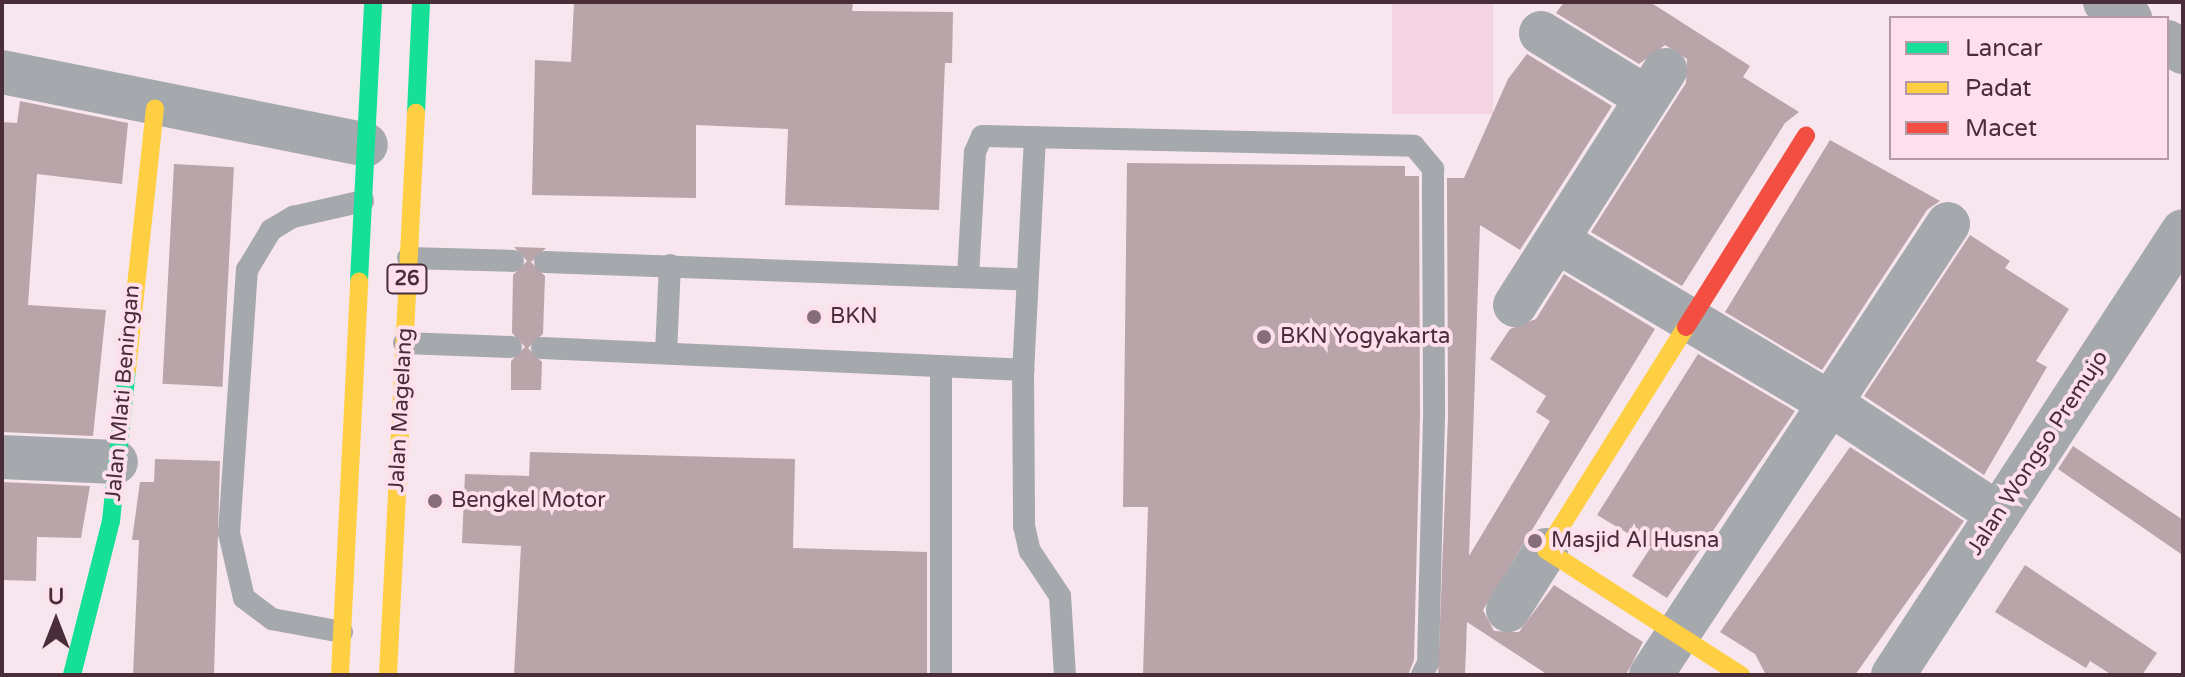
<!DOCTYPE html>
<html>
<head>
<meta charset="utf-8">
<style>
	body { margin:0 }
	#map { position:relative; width:2185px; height:677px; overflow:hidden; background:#f7e6ed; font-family:"Varela Round",sans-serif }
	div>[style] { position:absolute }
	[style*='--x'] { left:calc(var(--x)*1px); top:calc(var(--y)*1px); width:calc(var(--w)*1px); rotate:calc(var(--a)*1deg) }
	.green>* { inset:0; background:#f4d4e1; transform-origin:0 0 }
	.building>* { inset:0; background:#b9a4a9; transform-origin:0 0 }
	.lane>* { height:22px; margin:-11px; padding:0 11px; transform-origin:11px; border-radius:11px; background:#a5a8ad }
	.street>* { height:44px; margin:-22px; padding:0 22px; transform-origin:22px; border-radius:22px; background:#a5a8ad }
	.fast>* { height:18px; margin:-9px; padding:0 9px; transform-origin:9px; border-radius:9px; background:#16e098 }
	.slow>* { height:18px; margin:-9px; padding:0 9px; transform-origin:9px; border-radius:9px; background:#ffcf43 }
	.jam>* { height:18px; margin:-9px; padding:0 9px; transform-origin:9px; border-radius:9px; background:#f24e42 }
	.dots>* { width:22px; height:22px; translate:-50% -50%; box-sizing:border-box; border:4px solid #fde0ec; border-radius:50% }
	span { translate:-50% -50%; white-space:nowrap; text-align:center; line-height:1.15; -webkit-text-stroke:8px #fde0ec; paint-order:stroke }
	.shield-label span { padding:2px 6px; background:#fde0ec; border:2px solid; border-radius:6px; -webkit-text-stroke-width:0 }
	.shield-label { font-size:20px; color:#492e3a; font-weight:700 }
	.poi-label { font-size:22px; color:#492e3a }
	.left { translate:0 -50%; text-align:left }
	.street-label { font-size:22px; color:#492e3a }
	.frame { position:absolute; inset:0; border:4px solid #492e3a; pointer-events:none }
	.legend { position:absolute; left:1889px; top:16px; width:280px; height:144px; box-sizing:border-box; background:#fde0ec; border:2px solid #b599a5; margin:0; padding:10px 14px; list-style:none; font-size:24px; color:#492e3a }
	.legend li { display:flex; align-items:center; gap:16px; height:40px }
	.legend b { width:40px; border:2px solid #b599a5 }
	.north { position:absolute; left:16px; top:581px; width:80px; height:80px; -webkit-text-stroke:6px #fde0ec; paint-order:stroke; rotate:0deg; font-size:22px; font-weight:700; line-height:32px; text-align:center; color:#492e3a }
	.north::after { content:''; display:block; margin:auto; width:28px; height:36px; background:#492e3a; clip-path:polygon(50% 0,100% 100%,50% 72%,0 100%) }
</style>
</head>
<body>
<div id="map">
	<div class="green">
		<i style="left:1392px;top:2px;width:101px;height:112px"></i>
	</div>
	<div class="building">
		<i style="clip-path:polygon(574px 2px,853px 2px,852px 11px,953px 12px,952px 63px,945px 63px,939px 210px,785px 205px,788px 129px,696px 125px,696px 198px,532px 195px,535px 60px,571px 62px)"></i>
		<i style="clip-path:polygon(1564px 2px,1650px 2px,1750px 66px,1743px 77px,1799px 112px,1785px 123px,1682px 286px,1591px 232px,1686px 83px,1687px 59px,1665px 45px,1639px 64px,1556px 13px)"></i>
		<i style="clip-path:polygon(1527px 54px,1612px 106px,1520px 250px,1480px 225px,1469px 556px,1550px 421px,1536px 412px,1546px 396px,1490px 359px,1510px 329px,1536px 319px,1564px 274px,1655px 329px,1483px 610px,1494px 631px,1519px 632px,1554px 585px,1643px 642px,1626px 675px,1548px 675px,1467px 622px,1465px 675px,1438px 675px,1448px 417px,1447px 178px,1464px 178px,1508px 79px)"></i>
		<i style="clip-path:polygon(20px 101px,128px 123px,122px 184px,37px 174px,28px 305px,106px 310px,93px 436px,2px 432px,2px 122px,17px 123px)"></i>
		<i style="clip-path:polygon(1830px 140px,1940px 201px,1927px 210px,1822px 370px,1725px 312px)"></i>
		<i style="clip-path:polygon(1127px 163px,1405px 166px,1405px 176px,1419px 176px,1420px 417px,1414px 660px,1408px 675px,1143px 675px,1148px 507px,1123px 507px)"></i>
		<i style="left:174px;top:164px;width:60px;height:220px;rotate:3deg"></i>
		<i style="clip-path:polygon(1970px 235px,2010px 261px,2005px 268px,2069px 309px,2036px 361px,2047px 367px,1984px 475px,1864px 396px)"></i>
		<i style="clip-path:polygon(514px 247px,546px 248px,531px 262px,545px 276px,543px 334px,528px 348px,542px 362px,541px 390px,511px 390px,511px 361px,525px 347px,512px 333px,513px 275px,527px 261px)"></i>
		<i style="clip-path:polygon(1698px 354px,1795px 411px,1667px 598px,1632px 576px,1651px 547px,1597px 515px)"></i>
		<i style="clip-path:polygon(2073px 446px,2183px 520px,2181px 554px,2058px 469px)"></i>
		<i style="clip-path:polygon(1850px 447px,1964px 521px,1855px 675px,1766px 675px,1755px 654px,1720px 632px)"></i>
		<i style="clip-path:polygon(530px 452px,795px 459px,793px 548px,927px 552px,927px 675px,514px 675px,521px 546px,462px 543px,465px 474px,529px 476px)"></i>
		<i style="clip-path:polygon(155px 459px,220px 461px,214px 675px,133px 675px,139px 540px,132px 540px,140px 482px,154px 482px)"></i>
		<i style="clip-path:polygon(2px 482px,90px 486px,81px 538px,37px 537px,36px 581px,2px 580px)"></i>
		<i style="clip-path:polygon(2025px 565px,2157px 653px,2142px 675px,2112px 675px,2090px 661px,2086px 668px,1995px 612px)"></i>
	</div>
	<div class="lane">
		<i style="--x:1035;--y:137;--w:233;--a:92.9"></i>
		<i style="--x:1023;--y:370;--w:156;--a:89.6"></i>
		<i style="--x:1024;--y:526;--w:26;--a:77"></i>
		<i style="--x:1030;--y:551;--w:54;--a:56.3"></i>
		<i style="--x:1060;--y:596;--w:79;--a:86.4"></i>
		<i style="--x:408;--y:258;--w:105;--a:1.6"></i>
		<i style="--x:545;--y:262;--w:482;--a:2.1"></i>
		<i style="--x:968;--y:277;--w:125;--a:-86.8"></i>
		<i style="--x:975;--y:152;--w:17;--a:-66"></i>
		<i style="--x:982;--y:136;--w:432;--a:1.3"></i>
		<i style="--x:1414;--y:146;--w:30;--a:50"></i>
		<i style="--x:1433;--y:169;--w:30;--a:90"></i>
		<i style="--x:1433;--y:199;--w:218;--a:89.7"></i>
		<i style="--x:1434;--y:417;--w:246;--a:91.4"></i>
		<i style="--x:1428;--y:663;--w:13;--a:117"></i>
		<i style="--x:404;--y:343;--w:107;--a:2.1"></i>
		<i style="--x:542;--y:348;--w:482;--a:2.6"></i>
		<i style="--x:666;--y:353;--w:88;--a:-87.4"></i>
		<i style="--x:941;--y:368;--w:307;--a:90"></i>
		<i style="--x:342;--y:632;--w:71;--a:-169.5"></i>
		<i style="--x:272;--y:619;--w:35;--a:-143"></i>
		<i style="--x:244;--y:598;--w:67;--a:-103"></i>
		<i style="--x:229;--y:533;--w:264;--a:-86.1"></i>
		<i style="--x:247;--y:270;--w:47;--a:-59"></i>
		<i style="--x:271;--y:230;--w:26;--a:-31"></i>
		<i style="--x:293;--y:217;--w:72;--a:-12.9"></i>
	</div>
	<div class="street">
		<i style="--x:2105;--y:2;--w:30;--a:33"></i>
		<i style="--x:1541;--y:33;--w:124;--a:31.5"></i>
		<i style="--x:2167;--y:42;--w:19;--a:32"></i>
		<i style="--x:2;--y:72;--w:371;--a:11.3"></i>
		<i style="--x:1557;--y:241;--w:313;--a:30.7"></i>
		<i style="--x:1826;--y:401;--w:206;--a:33.3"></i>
		<i style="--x:1515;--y:305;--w:279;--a:-57.4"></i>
		<i style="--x:2;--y:457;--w:114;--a:2.5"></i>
		<i style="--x:1508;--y:610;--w:71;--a:-57.7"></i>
		<i style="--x:1651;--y:675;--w:540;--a:-56.63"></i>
		<i style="--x:1893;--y:675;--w:530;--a:-56.85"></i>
	</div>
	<div class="fast">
		<i style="--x:416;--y:113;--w:111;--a:-87.4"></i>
		<i style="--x:359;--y:281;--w:279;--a:-87.1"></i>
		<i style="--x:72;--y:675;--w:159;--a:-75.8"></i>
		<i style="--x:111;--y:521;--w:152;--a:-84"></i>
	</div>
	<div class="slow">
		<i style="--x:1686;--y:327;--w:263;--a:122.1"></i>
		<i style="--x:1546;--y:550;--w:232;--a:32.7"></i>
		<i style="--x:127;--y:370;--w:263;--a:-83.9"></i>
		<i style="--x:340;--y:675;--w:394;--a:-87.2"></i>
		<i style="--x:388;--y:675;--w:563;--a:-87.15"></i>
	</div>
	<div class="jam">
		<i style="--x:1686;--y:327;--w:226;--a:-57.9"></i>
	</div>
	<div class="dots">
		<i style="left:814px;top:317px;background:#866e79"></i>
		<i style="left:1264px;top:337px;background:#866e79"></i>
		<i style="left:435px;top:501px;background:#866e79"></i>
		<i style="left:1535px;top:541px;background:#866e79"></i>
	</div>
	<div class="shield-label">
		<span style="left:407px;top:279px">26</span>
	</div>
	<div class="poi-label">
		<span class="left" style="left:830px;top:317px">BKN</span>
		<span class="left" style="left:1280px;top:337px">BKN Yogyakarta</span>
		<span class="left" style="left:451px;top:501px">Bengkel Motor</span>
		<span class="left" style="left:1551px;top:541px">Masjid Al Husna</span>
	</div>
	<div class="street-label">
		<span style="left:123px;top:393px;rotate:-85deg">Jalan Mlati Beningan</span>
		<span style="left:401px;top:410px;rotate:-87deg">Jalan Magelang</span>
		<span style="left:2038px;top:453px;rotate:-57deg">Jalan Wongso Premujo</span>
	</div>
	<div class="frame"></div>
	<ul class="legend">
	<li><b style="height:10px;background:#16e098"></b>Lancar</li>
	<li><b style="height:10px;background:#ffcf43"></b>Padat</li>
	<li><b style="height:10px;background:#f24e42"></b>Macet</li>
	</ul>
	<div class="north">U</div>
</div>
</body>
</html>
